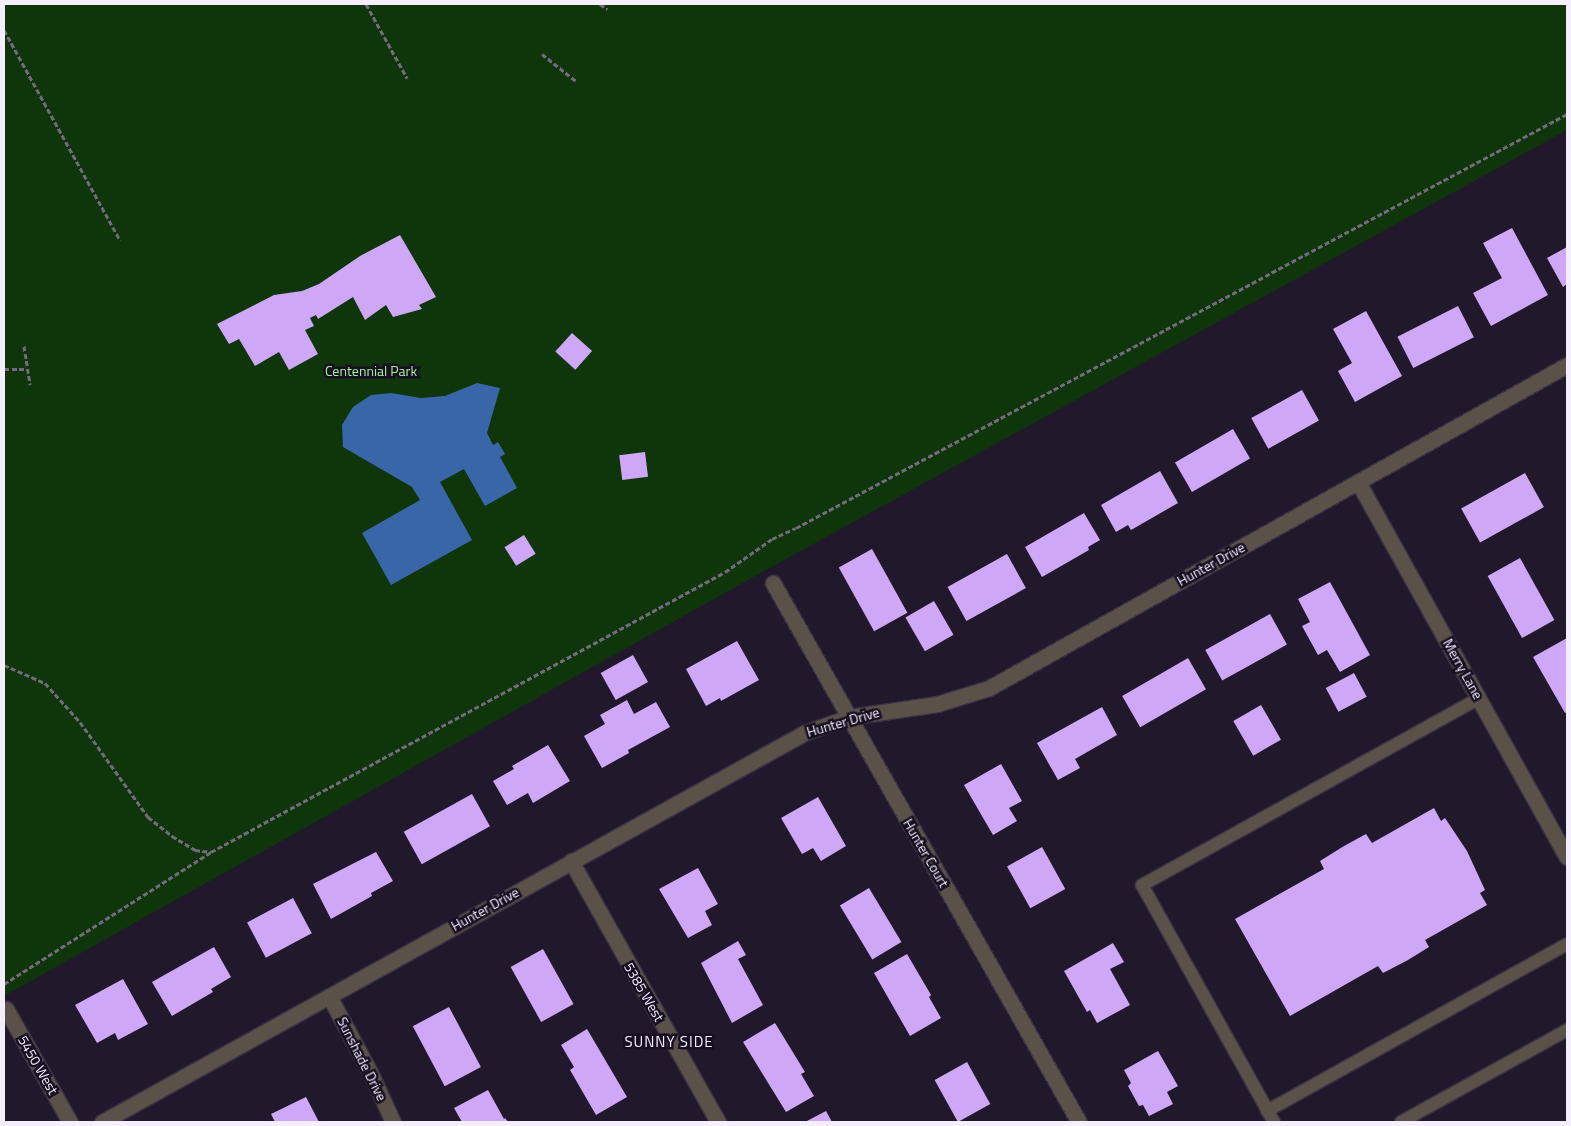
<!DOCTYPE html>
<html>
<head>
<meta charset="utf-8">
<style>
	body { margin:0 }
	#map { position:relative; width:1571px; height:1126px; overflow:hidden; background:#22182c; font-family:"Titillium Web",sans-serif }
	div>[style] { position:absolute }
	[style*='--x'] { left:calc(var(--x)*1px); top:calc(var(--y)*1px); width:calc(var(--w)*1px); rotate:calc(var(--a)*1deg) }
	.green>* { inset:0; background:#0e360a }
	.water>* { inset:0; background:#3966a9 }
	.building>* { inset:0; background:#cea8f7; transform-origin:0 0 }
	.path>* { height:3px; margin-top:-1.5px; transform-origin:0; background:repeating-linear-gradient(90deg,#736b7d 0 5px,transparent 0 7.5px) }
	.roads { filter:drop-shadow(1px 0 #3b3245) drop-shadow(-1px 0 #3b3245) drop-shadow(0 1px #3b3245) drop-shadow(0 -1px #3b3245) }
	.lane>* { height:12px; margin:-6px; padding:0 6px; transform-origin:6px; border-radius:6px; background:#5a5149 }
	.street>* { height:15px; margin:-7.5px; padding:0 7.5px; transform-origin:7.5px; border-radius:7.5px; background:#5a5149 }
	span { translate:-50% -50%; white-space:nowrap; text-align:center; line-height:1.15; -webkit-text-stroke:5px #190f22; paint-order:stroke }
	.park-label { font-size:14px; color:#a1f398 }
	.street-label { font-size:14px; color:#f5effd }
	.neighbourhood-label { font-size:15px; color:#f5effd; letter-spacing:1px }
	.frame { position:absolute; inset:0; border:5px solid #f5effd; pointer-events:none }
</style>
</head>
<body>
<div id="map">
	<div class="green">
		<i style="clip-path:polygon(4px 4px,1567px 4px,1567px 130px,766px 570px,4px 996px)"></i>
	</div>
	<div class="water">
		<i style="clip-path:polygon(477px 383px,500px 388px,487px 433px,493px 445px,498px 442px,505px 454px,500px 457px,517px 488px,485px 506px,464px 469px,440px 482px,472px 540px,391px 585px,362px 533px,420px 500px,412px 487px,343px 447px,342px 425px,353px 407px,371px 395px,391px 393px,421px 398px,445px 396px)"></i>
	</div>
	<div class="building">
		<i style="clip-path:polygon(1512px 228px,1548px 295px,1491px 326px,1473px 293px,1502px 278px,1483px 243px)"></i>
		<i style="clip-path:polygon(400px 235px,436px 297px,419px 305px,422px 309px,393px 317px,386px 305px,365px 320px,353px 297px,318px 319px,316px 315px,310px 318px,314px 326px,305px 330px,318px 354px,289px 370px,279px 352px,255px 366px,239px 339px,229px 344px,217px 324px,274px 295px,302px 291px,319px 284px,360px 256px)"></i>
		<i style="clip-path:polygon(1567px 247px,1567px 284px,1563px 287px,1547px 258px)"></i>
		<i style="left:1458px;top:306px;width:35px;height:68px;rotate:63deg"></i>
		<i style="clip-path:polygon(1366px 311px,1402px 376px,1355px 402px,1338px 371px,1352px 363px,1333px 329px)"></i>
		<i style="left:572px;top:333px;width:27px;height:25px;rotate:42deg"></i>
		<i style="left:1302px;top:390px;width:35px;height:58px;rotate:61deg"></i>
		<i style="left:1233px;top:429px;width:34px;height:67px;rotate:60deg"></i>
		<i style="left:645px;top:452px;width:25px;height:26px;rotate:83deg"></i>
		<i style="clip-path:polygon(1160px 471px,1178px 503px,1131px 530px,1128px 525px,1116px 532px,1101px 505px)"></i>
		<i style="left:1525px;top:473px;width:39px;height:73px;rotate:61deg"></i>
		<i style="clip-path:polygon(1084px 513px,1100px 540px,1088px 547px,1089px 550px,1042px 577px,1025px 547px)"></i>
		<i style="left:524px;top:535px;width:22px;height:23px;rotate:58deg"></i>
		<i style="left:872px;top:549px;width:73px;height:38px;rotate:61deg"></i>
		<i style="left:1007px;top:554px;width:39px;height:68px;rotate:61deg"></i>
		<i style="left:1520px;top:558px;width:71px;height:37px;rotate:61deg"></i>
		<i style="clip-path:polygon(1330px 582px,1370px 655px,1340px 672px,1327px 650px,1318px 655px,1302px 626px,1310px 622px,1298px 599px)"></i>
		<i style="left:934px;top:601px;width:39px;height:33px;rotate:60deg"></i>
		<i style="left:1270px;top:614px;width:35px;height:74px;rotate:61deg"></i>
		<i style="clip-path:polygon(1567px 638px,1567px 712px,1565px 713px,1533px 657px)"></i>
		<i style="clip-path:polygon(737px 641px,759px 680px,721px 701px,720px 698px,706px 706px,686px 669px)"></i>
		<i style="left:633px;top:655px;width:31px;height:37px;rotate:61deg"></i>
		<i style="left:1188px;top:658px;width:36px;height:76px;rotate:60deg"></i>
		<i style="left:1354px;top:673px;width:27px;height:32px;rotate:62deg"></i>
		<i style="clip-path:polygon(627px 700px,634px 714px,656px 702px,670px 727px,628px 750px,629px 753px,602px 768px,584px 736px,605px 724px,600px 715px)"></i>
		<i style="left:1261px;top:705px;width:40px;height:32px;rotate:60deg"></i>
		<i style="clip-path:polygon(1102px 707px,1117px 735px,1075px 759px,1080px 768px,1058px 780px,1037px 743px)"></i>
		<i style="clip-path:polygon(548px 745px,570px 781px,533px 803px,528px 793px,507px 805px,493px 781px,514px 769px,512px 766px)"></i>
		<i style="clip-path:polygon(1001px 764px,1022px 801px,1009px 808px,1017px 821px,993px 835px,964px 785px)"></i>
		<i style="left:472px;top:794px;width:37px;height:78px;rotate:61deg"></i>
		<i style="clip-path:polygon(818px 797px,846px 846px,821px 861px,813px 848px,802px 854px,781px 818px)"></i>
		<i style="clip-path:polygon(1434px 808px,1441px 821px,1445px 818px,1467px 851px,1485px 890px,1480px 893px,1487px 905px,1425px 940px,1429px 947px,1408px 960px,1383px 973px,1378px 966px,1290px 1016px,1235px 919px,1324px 869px,1320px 861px,1344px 846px,1366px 834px,1372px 843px)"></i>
		<i style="left:1042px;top:847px;width:48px;height:40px;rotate:61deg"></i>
		<i style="clip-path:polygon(376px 852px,393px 881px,371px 893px,372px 896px,331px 919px,313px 884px)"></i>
		<i style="clip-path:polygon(698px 868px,718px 904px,705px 911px,712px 925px,688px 938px,659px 889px)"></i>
		<i style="left:869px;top:888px;width:63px;height:34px;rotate:59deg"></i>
		<i style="left:293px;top:898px;width:40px;height:52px;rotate:62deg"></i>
		<i style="clip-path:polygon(738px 941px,746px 955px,738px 959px,763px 1005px,732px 1023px,701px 963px)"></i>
		<i style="clip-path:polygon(1113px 943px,1124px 962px,1110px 969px,1130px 1005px,1097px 1023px,1090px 1010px,1087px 1012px,1064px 971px)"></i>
		<i style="clip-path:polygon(214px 947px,231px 977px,211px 989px,213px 992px,172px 1016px,152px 982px)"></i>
		<i style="left:543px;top:949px;width:63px;height:37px;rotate:61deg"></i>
		<i style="clip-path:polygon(907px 954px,931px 995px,929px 997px,941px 1018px,910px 1036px,874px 973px)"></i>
		<i style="clip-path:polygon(123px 979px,148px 1024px,118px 1040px,115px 1033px,97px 1043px,75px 1005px)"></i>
		<i style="left:449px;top:1007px;width:68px;height:41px;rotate:62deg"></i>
		<i style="clip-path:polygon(775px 1023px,805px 1072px,801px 1074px,814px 1096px,786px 1112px,743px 1042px)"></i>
		<i style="clip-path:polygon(587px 1029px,627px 1097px,596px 1115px,570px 1070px,574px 1067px,561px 1045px)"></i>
		<i style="clip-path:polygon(1158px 1051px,1178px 1086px,1167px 1092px,1173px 1104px,1149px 1116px,1143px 1105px,1139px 1106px,1128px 1086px,1131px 1083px,1124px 1070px)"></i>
		<i style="left:967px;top:1062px;width:48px;height:37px;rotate:61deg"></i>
		<i style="clip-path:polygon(488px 1090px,504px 1119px,505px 1118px,508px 1122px,462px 1122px,454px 1108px)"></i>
		<i style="clip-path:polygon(306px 1097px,319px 1122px,275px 1122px,271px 1114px)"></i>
		<i style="clip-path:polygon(826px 1111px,832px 1122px,805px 1122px)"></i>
	</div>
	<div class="path">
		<i style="--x:366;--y:4;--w:85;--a:61"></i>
		<i style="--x:600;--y:4;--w:9;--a:36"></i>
		<i style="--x:4;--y:30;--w:240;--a:61.1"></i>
		<i style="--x:542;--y:54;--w:43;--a:38.5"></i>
		<i style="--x:24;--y:346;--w:39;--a:81"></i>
		<i style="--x:4;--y:369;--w:23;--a:0"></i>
		<i style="--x:4;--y:665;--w:45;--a:23.7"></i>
		<i style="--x:45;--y:683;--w:52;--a:48.1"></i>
		<i style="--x:80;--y:722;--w:117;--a:54.4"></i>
		<i style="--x:148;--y:817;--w:31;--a:38"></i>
		<i style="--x:172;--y:836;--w:27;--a:31"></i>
		<i style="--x:195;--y:850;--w:16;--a:7"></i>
		<i style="--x:211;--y:852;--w:585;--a:-28.58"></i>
		<i style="--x:725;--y:572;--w:57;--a:-35.1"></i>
		<i style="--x:772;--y:539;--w:26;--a:-25"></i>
		<i style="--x:796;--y:528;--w:875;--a:-28.23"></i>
		<i style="--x:4;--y:984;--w:246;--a:-32.5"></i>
	</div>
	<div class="roads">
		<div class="lane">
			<i style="--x:1267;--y:1111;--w:343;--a:-29.1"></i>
			<i style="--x:1274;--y:1122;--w:271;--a:-119.1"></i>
			<i style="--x:1142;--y:885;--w:385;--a:-29"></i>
			<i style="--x:1401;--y:1122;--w:190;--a:-29"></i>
		</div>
		<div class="street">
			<i style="--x:1358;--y:482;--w:429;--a:60.9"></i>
			<i style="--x:773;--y:583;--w:620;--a:60.42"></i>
			<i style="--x:571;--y:861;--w:300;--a:60.6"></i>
			<i style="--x:329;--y:996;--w:86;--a:61.7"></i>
			<i style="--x:370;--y:1072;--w:55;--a:65.3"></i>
			<i style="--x:6;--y:1009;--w:130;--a:60.5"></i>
			<i style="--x:102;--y:1122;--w:803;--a:-28.99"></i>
			<i style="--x:804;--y:733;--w:48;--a:-19.6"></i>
			<i style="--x:849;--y:717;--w:89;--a:-8.4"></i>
			<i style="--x:937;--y:704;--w:54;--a:-17.1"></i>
			<i style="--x:989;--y:688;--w:662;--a:-29.2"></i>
		</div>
	</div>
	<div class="park-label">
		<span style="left:371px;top:371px">Centennial Park</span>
	</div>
	<div class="street-label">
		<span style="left:1211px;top:564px;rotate:-29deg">Hunter Drive</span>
		<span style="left:1463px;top:669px;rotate:61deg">Merry Lane</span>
		<span style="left:843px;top:722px;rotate:-16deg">Hunter Drive</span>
		<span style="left:926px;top:853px;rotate:60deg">Hunter Court</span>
		<span style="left:485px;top:909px;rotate:-29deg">Hunter Drive</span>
		<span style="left:644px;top:992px;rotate:60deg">5385 West</span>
		<span style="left:362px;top:1059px;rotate:63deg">Sunshade Drive</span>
		<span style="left:38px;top:1065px;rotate:60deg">5450 West</span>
	</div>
	<div class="neighbourhood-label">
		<span style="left:669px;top:1042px">SUNNY SIDE</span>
	</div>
	<div class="frame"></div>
</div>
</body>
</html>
